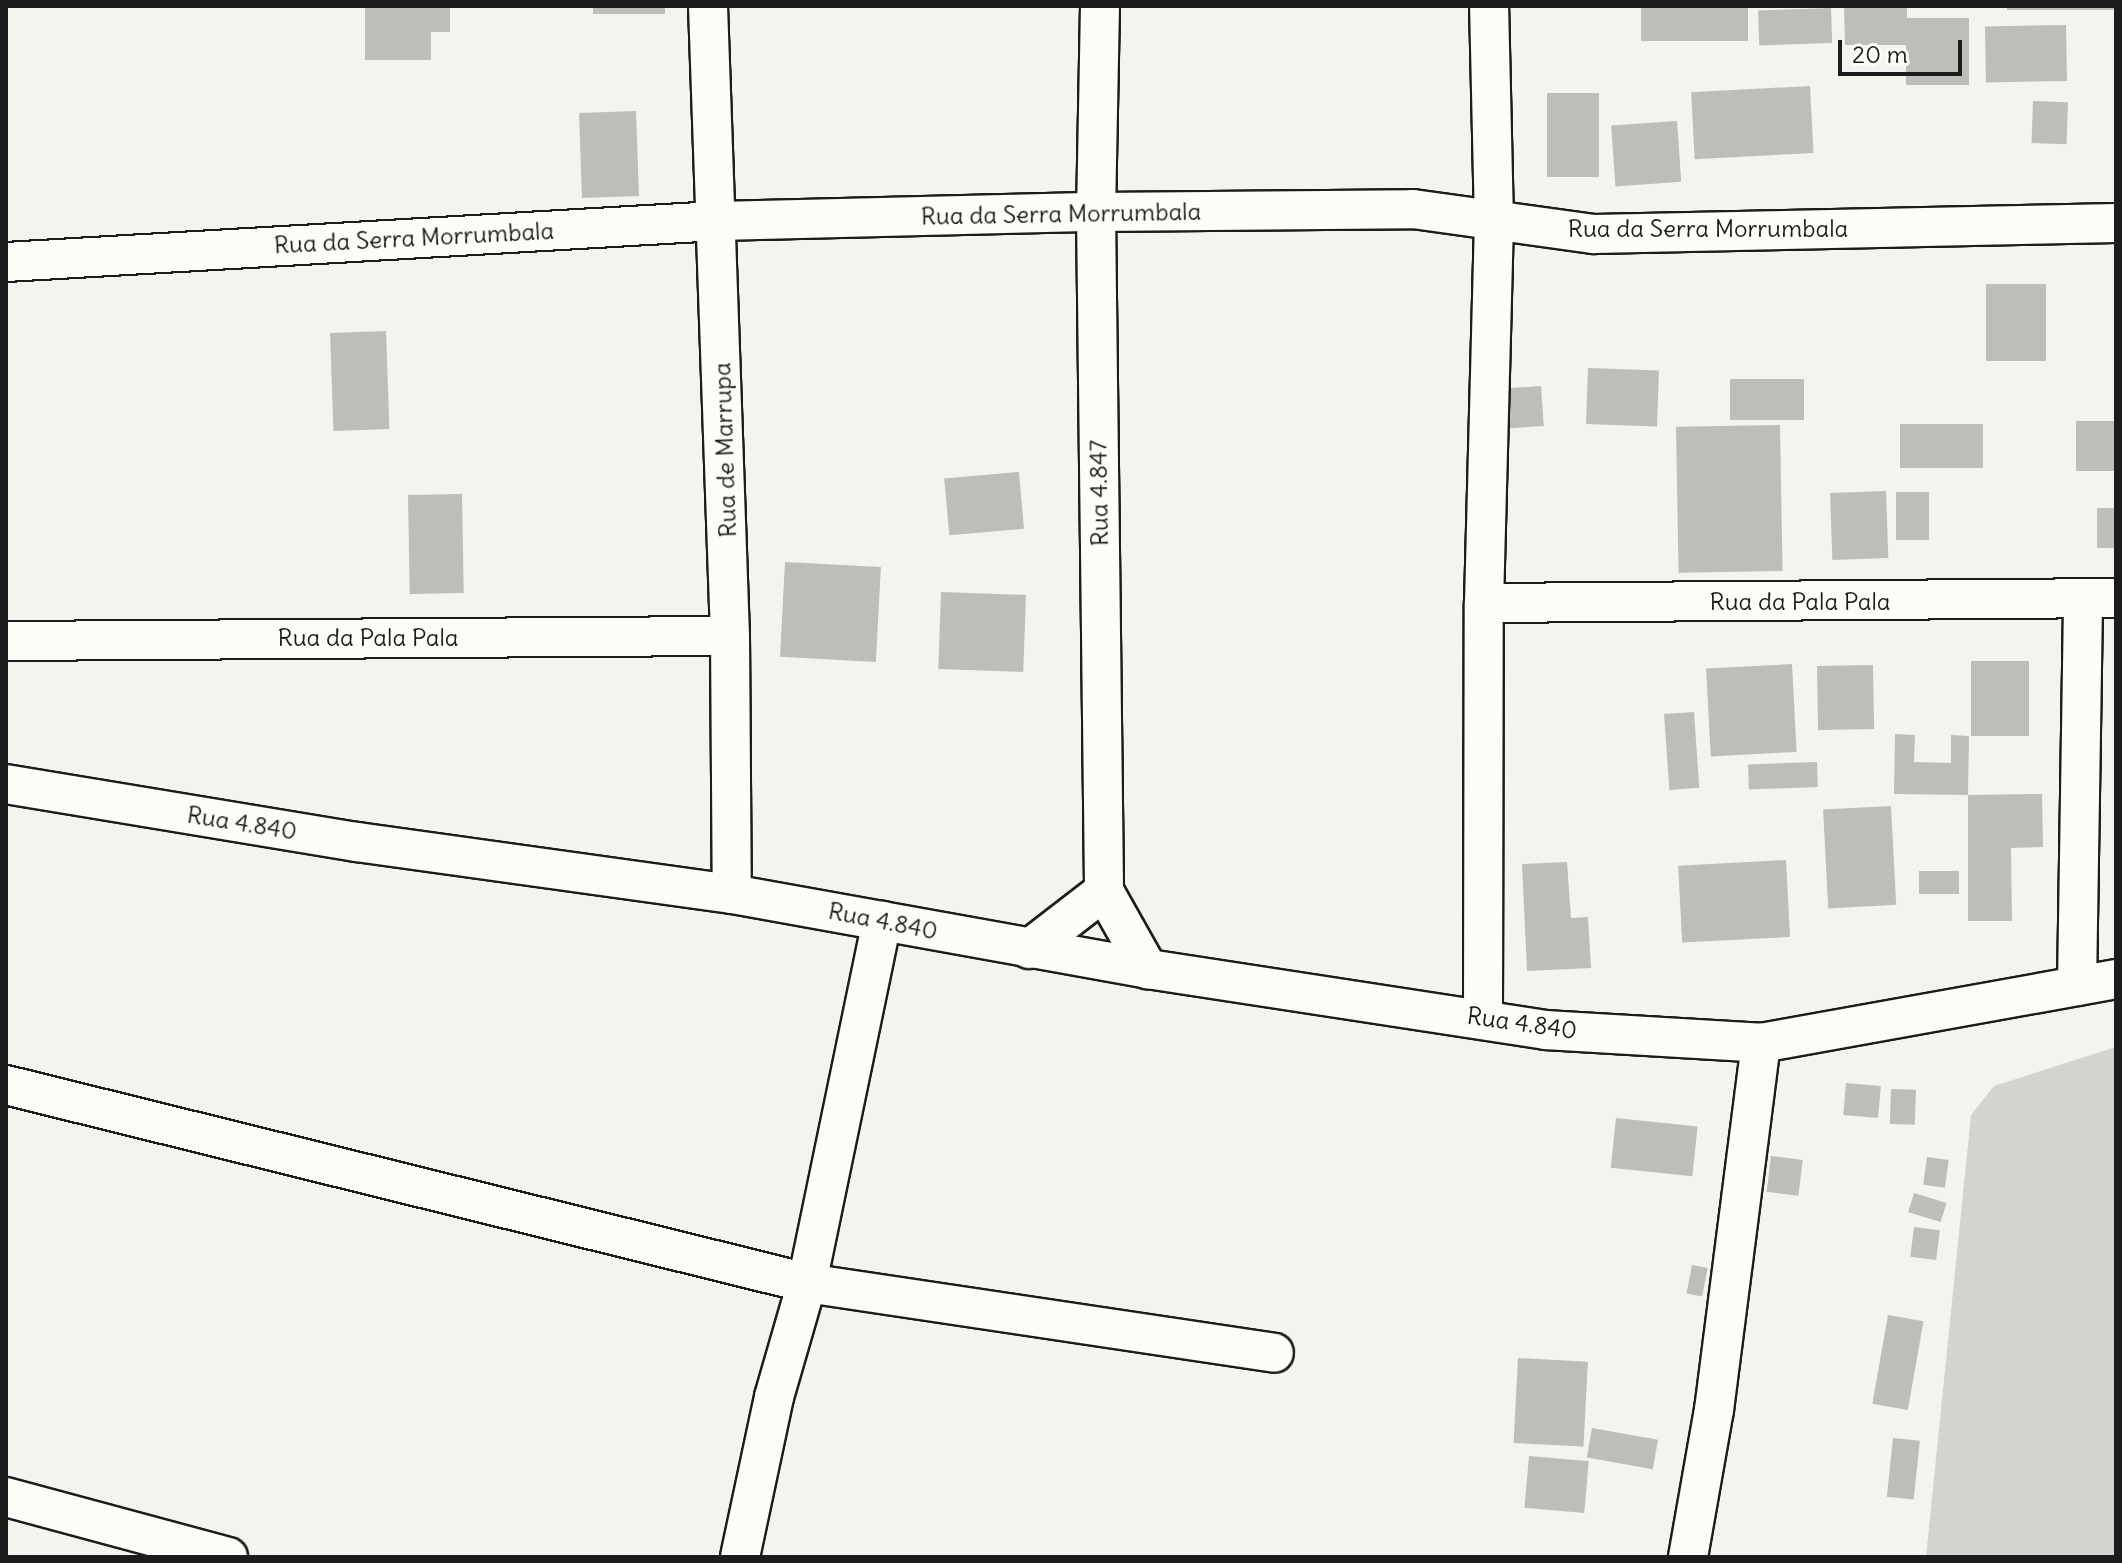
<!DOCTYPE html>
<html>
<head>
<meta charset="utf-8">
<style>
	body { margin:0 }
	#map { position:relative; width:2122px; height:1563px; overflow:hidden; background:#f4f3ee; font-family:Delius,sans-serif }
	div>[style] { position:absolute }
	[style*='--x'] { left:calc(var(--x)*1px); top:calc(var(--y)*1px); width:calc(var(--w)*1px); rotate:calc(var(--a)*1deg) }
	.green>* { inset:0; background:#d4d3cf }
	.building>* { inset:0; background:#bebdba; transform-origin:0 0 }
	.roads { filter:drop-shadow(2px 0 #1c1c1c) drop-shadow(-2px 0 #1c1c1c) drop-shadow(0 2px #1c1c1c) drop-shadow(0 -2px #1c1c1c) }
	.street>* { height:38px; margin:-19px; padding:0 19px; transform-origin:19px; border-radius:19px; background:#fdfcf7 }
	span { translate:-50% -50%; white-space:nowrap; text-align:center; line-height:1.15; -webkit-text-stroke:7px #fdfcf7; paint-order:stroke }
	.street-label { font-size:24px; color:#1c1c1c }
	.frame { position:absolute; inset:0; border:8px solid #1c1c1c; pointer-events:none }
	.scale { position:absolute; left:1838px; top:40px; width:124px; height:36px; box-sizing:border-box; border:4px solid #1c1c1c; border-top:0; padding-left:10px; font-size:24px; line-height:28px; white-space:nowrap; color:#1c1c1c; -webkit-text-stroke:6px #fdfcf7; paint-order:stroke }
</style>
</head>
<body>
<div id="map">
	<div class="green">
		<i style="clip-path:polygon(2116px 1047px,2116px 1557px,1926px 1557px,1971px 1115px,1994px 1086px)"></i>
	</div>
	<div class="building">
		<i style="clip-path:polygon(365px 6px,450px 6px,450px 32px,431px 32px,431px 60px,365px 60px)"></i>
		<i style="left:593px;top:6px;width:72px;height:8px"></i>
		<i style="left:1641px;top:6px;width:107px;height:35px"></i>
		<i style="clip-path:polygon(1844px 6px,1907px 6px,1907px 18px,1969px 18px,1969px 85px,1906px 85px,1906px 45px,1845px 45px)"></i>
		<i style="left:2007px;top:6px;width:108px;height:4px"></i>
		<i style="left:1831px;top:8px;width:35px;height:73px;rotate:88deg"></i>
		<i style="left:2066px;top:25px;width:56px;height:81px;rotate:89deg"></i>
		<i style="left:1810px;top:86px;width:67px;height:119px;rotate:87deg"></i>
		<i style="left:1547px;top:93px;width:52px;height:84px"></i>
		<i style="left:2033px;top:101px;width:35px;height:42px;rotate:2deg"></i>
		<i style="left:636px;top:111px;width:85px;height:57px;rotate:88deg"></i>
		<i style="left:1677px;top:121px;width:61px;height:66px;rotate:86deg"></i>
		<i style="left:1986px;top:284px;width:60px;height:77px"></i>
		<i style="left:386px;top:331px;width:98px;height:56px;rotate:88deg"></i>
		<i style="left:1588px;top:368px;width:71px;height:56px;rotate:2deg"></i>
		<i style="left:1804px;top:379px;width:41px;height:74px;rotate:90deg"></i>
		<i style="left:1541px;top:386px;width:40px;height:34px;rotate:86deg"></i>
		<i style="left:2116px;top:421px;width:50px;height:40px;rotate:90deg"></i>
		<i style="left:1900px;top:424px;width:83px;height:44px"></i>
		<i style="left:1780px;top:425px;width:146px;height:104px;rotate:89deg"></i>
		<i style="left:1019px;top:472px;width:57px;height:75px;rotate:85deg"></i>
		<i style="left:1886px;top:491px;width:67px;height:56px;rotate:88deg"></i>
		<i style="left:1896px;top:492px;width:33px;height:48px"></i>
		<i style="left:462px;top:494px;width:99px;height:54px;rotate:89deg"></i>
		<i style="left:2097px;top:508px;width:19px;height:40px"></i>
		<i style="left:785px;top:562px;width:96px;height:95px;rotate:3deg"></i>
		<i style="left:941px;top:592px;width:85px;height:77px;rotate:2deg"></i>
		<i style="left:1971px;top:661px;width:58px;height:75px"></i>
		<i style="left:1792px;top:664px;width:88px;height:86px;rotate:87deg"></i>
		<i style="left:1873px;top:665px;width:64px;height:56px;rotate:89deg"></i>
		<i style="left:1694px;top:712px;width:76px;height:30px;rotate:86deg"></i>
		<i style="clip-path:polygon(1895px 734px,1915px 735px,1914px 762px,1951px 763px,1951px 735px,1969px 736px,1968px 795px,1894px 794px)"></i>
		<i style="left:1817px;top:762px;width:25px;height:69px;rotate:88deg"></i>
		<i style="clip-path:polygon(2042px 794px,2043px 847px,2011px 848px,2012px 921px,1968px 921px,1968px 795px)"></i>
		<i style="left:1891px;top:806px;width:99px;height:68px;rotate:87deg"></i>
		<i style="left:1786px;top:860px;width:77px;height:108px;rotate:87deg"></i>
		<i style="clip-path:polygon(1567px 862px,1571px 918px,1588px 917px,1591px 968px,1527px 971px,1522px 864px)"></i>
		<i style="left:1919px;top:871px;width:40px;height:23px"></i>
		<i style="left:1846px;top:1083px;width:35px;height:32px;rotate:5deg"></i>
		<i style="left:1891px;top:1089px;width:25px;height:35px;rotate:2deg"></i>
		<i style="left:1616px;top:1118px;width:82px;height:50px;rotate:6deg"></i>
		<i style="left:1771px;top:1156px;width:32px;height:36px;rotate:7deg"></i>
		<i style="left:1927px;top:1157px;width:22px;height:28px;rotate:8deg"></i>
		<i style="left:1914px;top:1193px;width:34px;height:20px;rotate:17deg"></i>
		<i style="left:1914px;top:1227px;width:26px;height:30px;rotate:7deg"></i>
		<i style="left:1692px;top:1265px;width:16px;height:29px;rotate:11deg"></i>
		<i style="left:1888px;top:1315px;width:36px;height:90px;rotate:10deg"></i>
		<i style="left:1518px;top:1358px;width:70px;height:85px;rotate:3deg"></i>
		<i style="left:1592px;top:1428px;width:67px;height:30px;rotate:10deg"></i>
		<i style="left:1893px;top:1438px;width:27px;height:59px;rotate:6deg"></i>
		<i style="left:1529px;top:1456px;width:60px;height:52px;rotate:5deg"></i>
	</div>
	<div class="roads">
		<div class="street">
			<i style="--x:708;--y:6;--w:630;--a:88"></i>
			<i style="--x:730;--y:636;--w:258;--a:89.6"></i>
			<i style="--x:1100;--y:6;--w:206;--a:91.1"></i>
			<i style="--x:1096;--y:212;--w:679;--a:89.32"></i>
			<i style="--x:1104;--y:891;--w:90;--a:60.6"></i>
			<i style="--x:6;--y:262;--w:713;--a:-3.3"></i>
			<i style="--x:718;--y:221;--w:378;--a:-1.4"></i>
			<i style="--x:1096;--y:212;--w:317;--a:-0.5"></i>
			<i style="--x:1413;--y:209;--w:183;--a:7.9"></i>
			<i style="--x:1594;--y:234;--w:522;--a:-1.21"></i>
			<i style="--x:1484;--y:603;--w:632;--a:-0.45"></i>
			<i style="--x:6;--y:641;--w:724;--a:-0.4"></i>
			<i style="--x:6;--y:784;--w:356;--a:9.4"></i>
			<i style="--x:357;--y:842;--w:379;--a:7.9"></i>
			<i style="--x:732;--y:894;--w:423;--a:10.2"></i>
			<i style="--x:1148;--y:969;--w:402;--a:8.7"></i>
			<i style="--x:1545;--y:1030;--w:216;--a:3.4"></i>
			<i style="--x:1761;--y:1043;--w:361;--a:-10.2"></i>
			<i style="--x:1029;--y:949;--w:95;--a:-37.7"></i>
			<i style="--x:2077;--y:986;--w:386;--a:-89.1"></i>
			<i style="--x:1483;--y:1018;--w:415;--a:-89.9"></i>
			<i style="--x:1484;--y:603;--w:380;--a:-88.5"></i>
			<i style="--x:1494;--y:223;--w:217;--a:-91.3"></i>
			<i style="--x:6;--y:1085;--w:825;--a:13.88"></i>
			<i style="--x:807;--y:1283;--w:472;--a:8.5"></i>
			<i style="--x:6;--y:1497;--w:230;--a:15.1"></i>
			<i style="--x:740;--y:1557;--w:164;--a:-78"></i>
			<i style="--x:774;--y:1397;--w:119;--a:-73.9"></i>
			<i style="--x:807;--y:1283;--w:370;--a:-78.3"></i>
			<i style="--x:1688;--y:1557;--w:149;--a:-80"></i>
			<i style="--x:1714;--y:1410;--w:370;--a:-82.7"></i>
		</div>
	</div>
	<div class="street-label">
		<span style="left:1061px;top:214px;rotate:-1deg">Rua da Serra Morrumbala</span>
		<span style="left:1708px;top:229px">Rua da Serra Morrumbala</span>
		<span style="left:414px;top:238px;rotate:-3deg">Rua da Serra Morrumbala</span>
		<span style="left:725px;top:450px;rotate:-92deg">Rua de Marrupa</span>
		<span style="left:1099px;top:493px;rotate:-91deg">Rua 4.847</span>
		<span style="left:1800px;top:602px">Rua da Pala Pala</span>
		<span style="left:368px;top:638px">Rua da Pala Pala</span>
		<span style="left:242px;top:823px;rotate:9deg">Rua 4.840</span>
		<span style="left:883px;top:921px;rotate:11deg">Rua 4.840</span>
		<span style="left:1522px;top:1023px;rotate:8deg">Rua 4.840</span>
	</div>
	<div class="frame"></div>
	<div class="scale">20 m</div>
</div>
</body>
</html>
